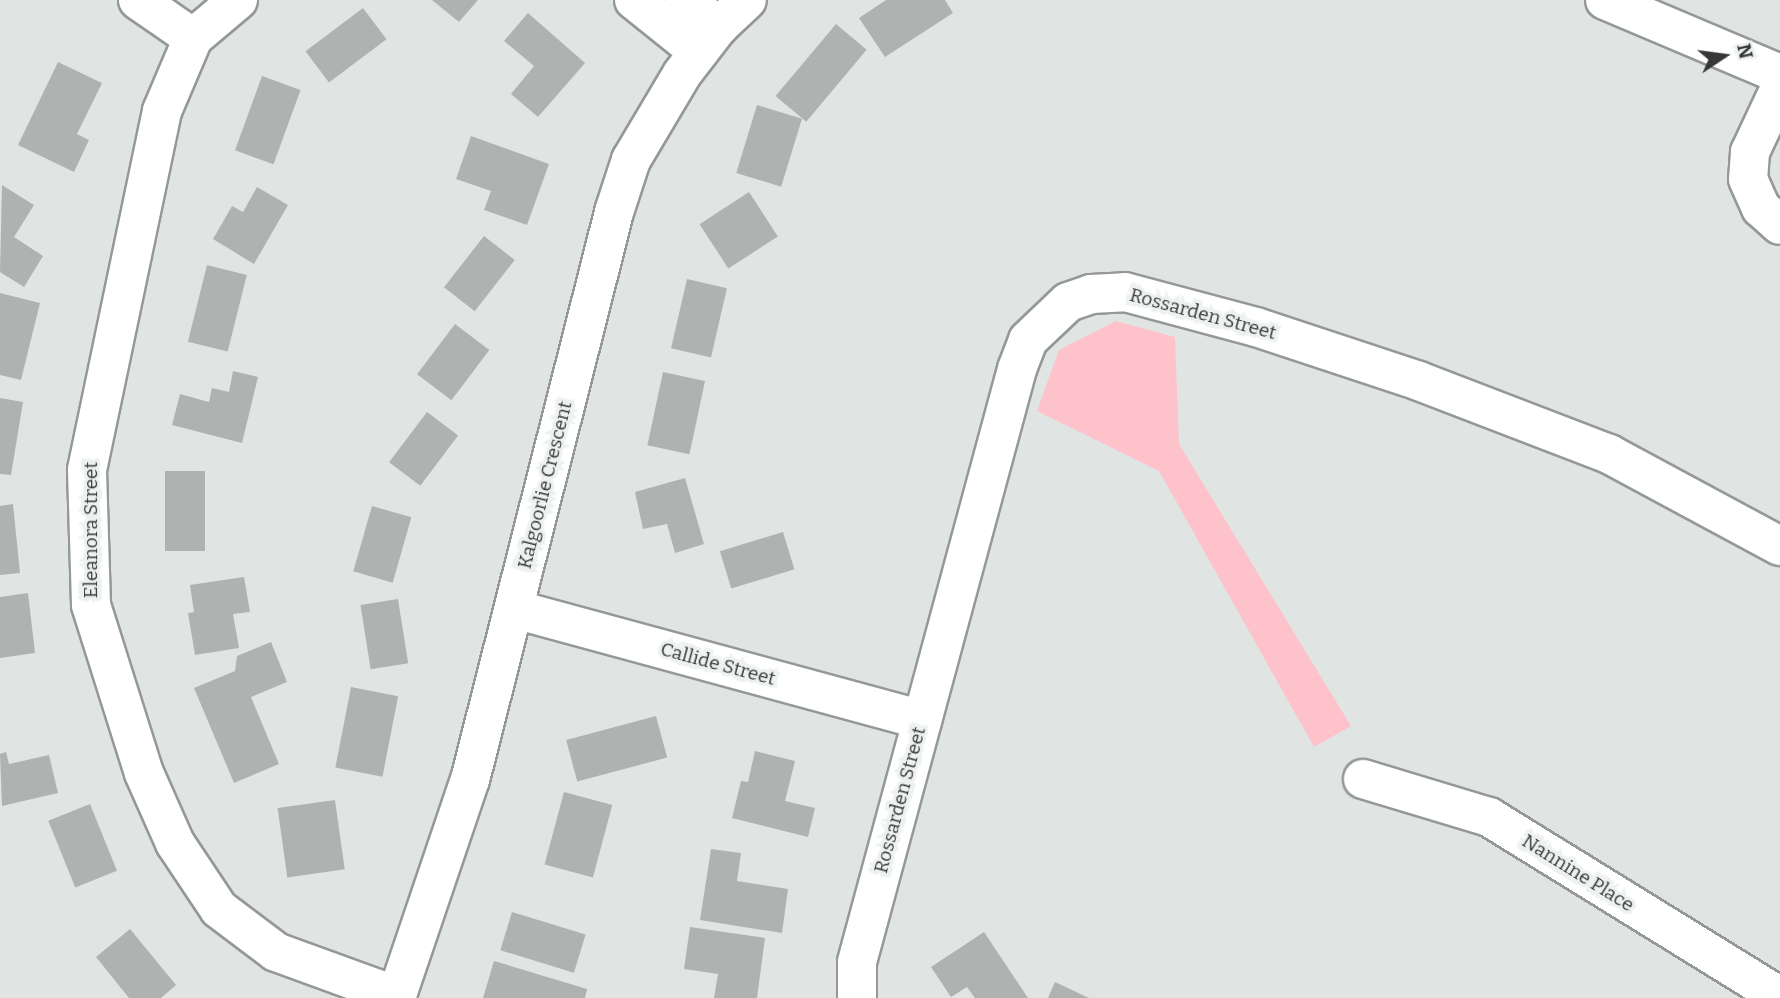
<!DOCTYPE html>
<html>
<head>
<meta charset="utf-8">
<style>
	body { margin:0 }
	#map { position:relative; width:1780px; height:998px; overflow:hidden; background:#e0e5e4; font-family:Bitter,serif }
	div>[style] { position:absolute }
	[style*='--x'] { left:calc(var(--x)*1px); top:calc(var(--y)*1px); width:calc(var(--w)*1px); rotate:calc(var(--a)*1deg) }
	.green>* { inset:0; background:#fdc2ca }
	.building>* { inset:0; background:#aeb3b2; transform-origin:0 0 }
	.roads { filter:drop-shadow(2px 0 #949997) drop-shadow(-2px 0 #949997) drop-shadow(0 2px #949997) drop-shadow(0 -2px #949997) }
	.minor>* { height:38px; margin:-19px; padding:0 19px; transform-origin:19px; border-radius:19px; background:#fff }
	span { translate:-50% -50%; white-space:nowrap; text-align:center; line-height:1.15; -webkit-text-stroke:7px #edf2f1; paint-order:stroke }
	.street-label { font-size:19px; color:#363838 }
	.north { position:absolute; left:1689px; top:21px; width:70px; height:70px; -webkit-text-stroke:5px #edf2f1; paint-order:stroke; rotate:77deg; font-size:19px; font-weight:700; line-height:28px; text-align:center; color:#363838 }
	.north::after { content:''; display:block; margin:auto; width:24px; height:32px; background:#363838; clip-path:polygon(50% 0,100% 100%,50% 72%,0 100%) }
</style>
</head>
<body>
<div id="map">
	<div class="green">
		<i style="clip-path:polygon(1116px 321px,1175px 337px,1179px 444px,1351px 726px,1314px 747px,1159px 471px,1037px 411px,1059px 350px)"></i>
	</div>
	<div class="building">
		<i style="clip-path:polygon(432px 0,478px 0,459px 22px)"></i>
		<i style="clip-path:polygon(886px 0,945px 0,953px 13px,885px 57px,859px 18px)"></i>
		<i style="left:363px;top:8px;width:39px;height:72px;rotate:53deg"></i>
		<i style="clip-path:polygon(528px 13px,585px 63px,538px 117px,511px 94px,534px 66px,504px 41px)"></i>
		<i style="left:836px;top:24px;width:40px;height:94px;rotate:40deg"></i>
		<i style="clip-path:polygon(58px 62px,102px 83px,77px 134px,89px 140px,74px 172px,18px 145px)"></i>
		<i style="left:262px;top:76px;width:41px;height:79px;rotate:20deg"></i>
		<i style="left:757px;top:105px;width:47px;height:71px;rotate:17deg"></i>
		<i style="clip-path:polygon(471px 136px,549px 164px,527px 225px,484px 210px,491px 191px,456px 179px)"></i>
		<i style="clip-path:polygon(2px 185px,34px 205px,14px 237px,43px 256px,24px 287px,0 272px)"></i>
		<i style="clip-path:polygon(257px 187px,288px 205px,254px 264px,213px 239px,232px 206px,243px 212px)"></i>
		<i style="left:749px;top:192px;width:53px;height:59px;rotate:57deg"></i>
		<i style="left:484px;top:236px;width:39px;height:65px;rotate:38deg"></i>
		<i style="left:207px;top:265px;width:41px;height:79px;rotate:14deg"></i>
		<i style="left:687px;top:279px;width:41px;height:71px;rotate:13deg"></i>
		<i style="clip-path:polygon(0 293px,40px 303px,21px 380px,0 375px)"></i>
		<i style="left:455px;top:324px;width:43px;height:63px;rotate:37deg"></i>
		<i style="clip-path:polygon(233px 371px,258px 377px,242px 443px,172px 425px,180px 394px,209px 402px,212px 388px,229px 392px)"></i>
		<i style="left:663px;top:372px;width:43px;height:75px;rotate:12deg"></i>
		<i style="clip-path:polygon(0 398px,23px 402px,11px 475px,0 474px)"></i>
		<i style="left:427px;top:412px;width:39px;height:63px;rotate:37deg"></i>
		<i style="left:165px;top:471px;width:40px;height:80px"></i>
		<i style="clip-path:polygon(685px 478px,704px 544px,675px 553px,667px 524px,643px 529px,635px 492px)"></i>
		<i style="clip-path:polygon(13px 504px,20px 573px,0 575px,0 506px)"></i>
		<i style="left:372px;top:506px;width:41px;height:68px;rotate:16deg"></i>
		<i style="left:783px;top:532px;width:39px;height:66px;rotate:73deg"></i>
		<i style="clip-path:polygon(244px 577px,250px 612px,233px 614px,239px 648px,195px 655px,188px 613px,194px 612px,190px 585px)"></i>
		<i style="clip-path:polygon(28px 593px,35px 653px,0 658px,0 597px)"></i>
		<i style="left:398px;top:599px;width:65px;height:38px;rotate:81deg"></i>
		<i style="clip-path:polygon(271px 642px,287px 682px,251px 697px,279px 764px,234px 783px,194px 688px,235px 671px,237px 656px)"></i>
		<i style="left:351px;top:687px;width:48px;height:82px;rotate:11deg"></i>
		<i style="left:656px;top:716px;width:43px;height:93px;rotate:75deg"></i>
		<i style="clip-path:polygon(755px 751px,795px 761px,785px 801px,815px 808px,808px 837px,732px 818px,741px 781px,748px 782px)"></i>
		<i style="clip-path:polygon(6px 752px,9px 764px,49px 755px,58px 793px,2px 806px,0 754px)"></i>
		<i style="left:564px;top:792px;width:50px;height:75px;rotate:15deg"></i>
		<i style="left:335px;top:800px;width:70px;height:58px;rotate:82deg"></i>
		<i style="left:90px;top:804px;width:72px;height:45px;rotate:68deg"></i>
		<i style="clip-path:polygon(711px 849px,741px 853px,737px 881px,788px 889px,782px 933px,700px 920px)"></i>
		<i style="left:512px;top:912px;width:77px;height:40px;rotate:17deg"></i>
		<i style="clip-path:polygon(690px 927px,765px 938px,757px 998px,714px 998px,718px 974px,684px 969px)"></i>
		<i style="clip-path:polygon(130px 929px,176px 985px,161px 998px,129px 998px,96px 957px)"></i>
		<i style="clip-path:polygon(984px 932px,1028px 998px,975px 998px,967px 987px,951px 997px,931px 967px)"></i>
		<i style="clip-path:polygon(494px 961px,587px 989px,585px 998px,483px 998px)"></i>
		<i style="clip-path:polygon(1055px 982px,1089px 998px,1048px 998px)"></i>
	</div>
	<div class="roads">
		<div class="minor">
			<i style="--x:138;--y:0;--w:67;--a:34.6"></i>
			<i style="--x:238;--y:0;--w:59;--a:139.8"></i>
			<i style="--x:193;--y:38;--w:79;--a:113"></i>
			<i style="--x:162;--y:111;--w:367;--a:101.8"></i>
			<i style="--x:87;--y:470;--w:135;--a:88.3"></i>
			<i style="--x:91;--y:605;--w:176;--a:72.5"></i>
			<i style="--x:144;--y:773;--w:77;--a:66.1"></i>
			<i style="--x:175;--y:843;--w:79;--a:56.3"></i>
			<i style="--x:219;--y:909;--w:71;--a:37"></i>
			<i style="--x:276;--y:952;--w:129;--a:20"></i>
			<i style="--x:634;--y:0;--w:83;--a:38.7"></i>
			<i style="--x:684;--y:0;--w:44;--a:36.6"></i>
			<i style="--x:1605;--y:0;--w:190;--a:22.9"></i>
			<i style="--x:1780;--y:88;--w:71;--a:115.1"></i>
			<i style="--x:1750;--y:152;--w:27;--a:94"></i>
			<i style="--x:1748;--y:179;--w:32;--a:66"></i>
			<i style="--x:1761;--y:208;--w:25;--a:42"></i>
			<i style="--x:514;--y:609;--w:423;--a:15.2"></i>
			<i style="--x:1363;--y:779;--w:132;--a:16.8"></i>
			<i style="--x:1489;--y:817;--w:342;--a:31.7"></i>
			<i style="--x:396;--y:998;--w:230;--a:-71.3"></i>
			<i style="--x:470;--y:780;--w:586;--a:-75.77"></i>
			<i style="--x:614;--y:212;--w:55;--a:-71.9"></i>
			<i style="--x:631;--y:160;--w:100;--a:-59.3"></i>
			<i style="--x:682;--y:74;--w:61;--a:-52.4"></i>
			<i style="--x:719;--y:26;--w:38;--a:-43"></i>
			<i style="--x:857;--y:998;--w:36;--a:-90"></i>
			<i style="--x:857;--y:962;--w:614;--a:-74.9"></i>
			<i style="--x:1017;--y:369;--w:31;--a:-69"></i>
			<i style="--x:1028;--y:340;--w:55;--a:-43.5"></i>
			<i style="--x:1068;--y:302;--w:24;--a:-19"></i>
			<i style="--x:1091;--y:294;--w:34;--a:-3"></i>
			<i style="--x:1125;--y:292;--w:136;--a:15"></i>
			<i style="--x:1256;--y:327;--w:172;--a:18.3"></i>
			<i style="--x:1419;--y:381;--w:204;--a:21"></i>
			<i style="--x:1609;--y:454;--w:194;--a:28.3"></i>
		</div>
	</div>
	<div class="street-label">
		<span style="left:1203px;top:314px;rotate:15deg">Rossarden Street</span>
		<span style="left:545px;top:485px;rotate:-76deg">Kalgoorlie Crescent</span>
		<span style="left:91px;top:530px;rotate:-90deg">Eleanora Street</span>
		<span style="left:718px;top:664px;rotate:15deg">Callide Street</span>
		<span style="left:900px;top:800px;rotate:-75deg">Rossarden Street</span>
		<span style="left:1578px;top:873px;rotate:32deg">Nannine Place</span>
	</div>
	<div class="north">N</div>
</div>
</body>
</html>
